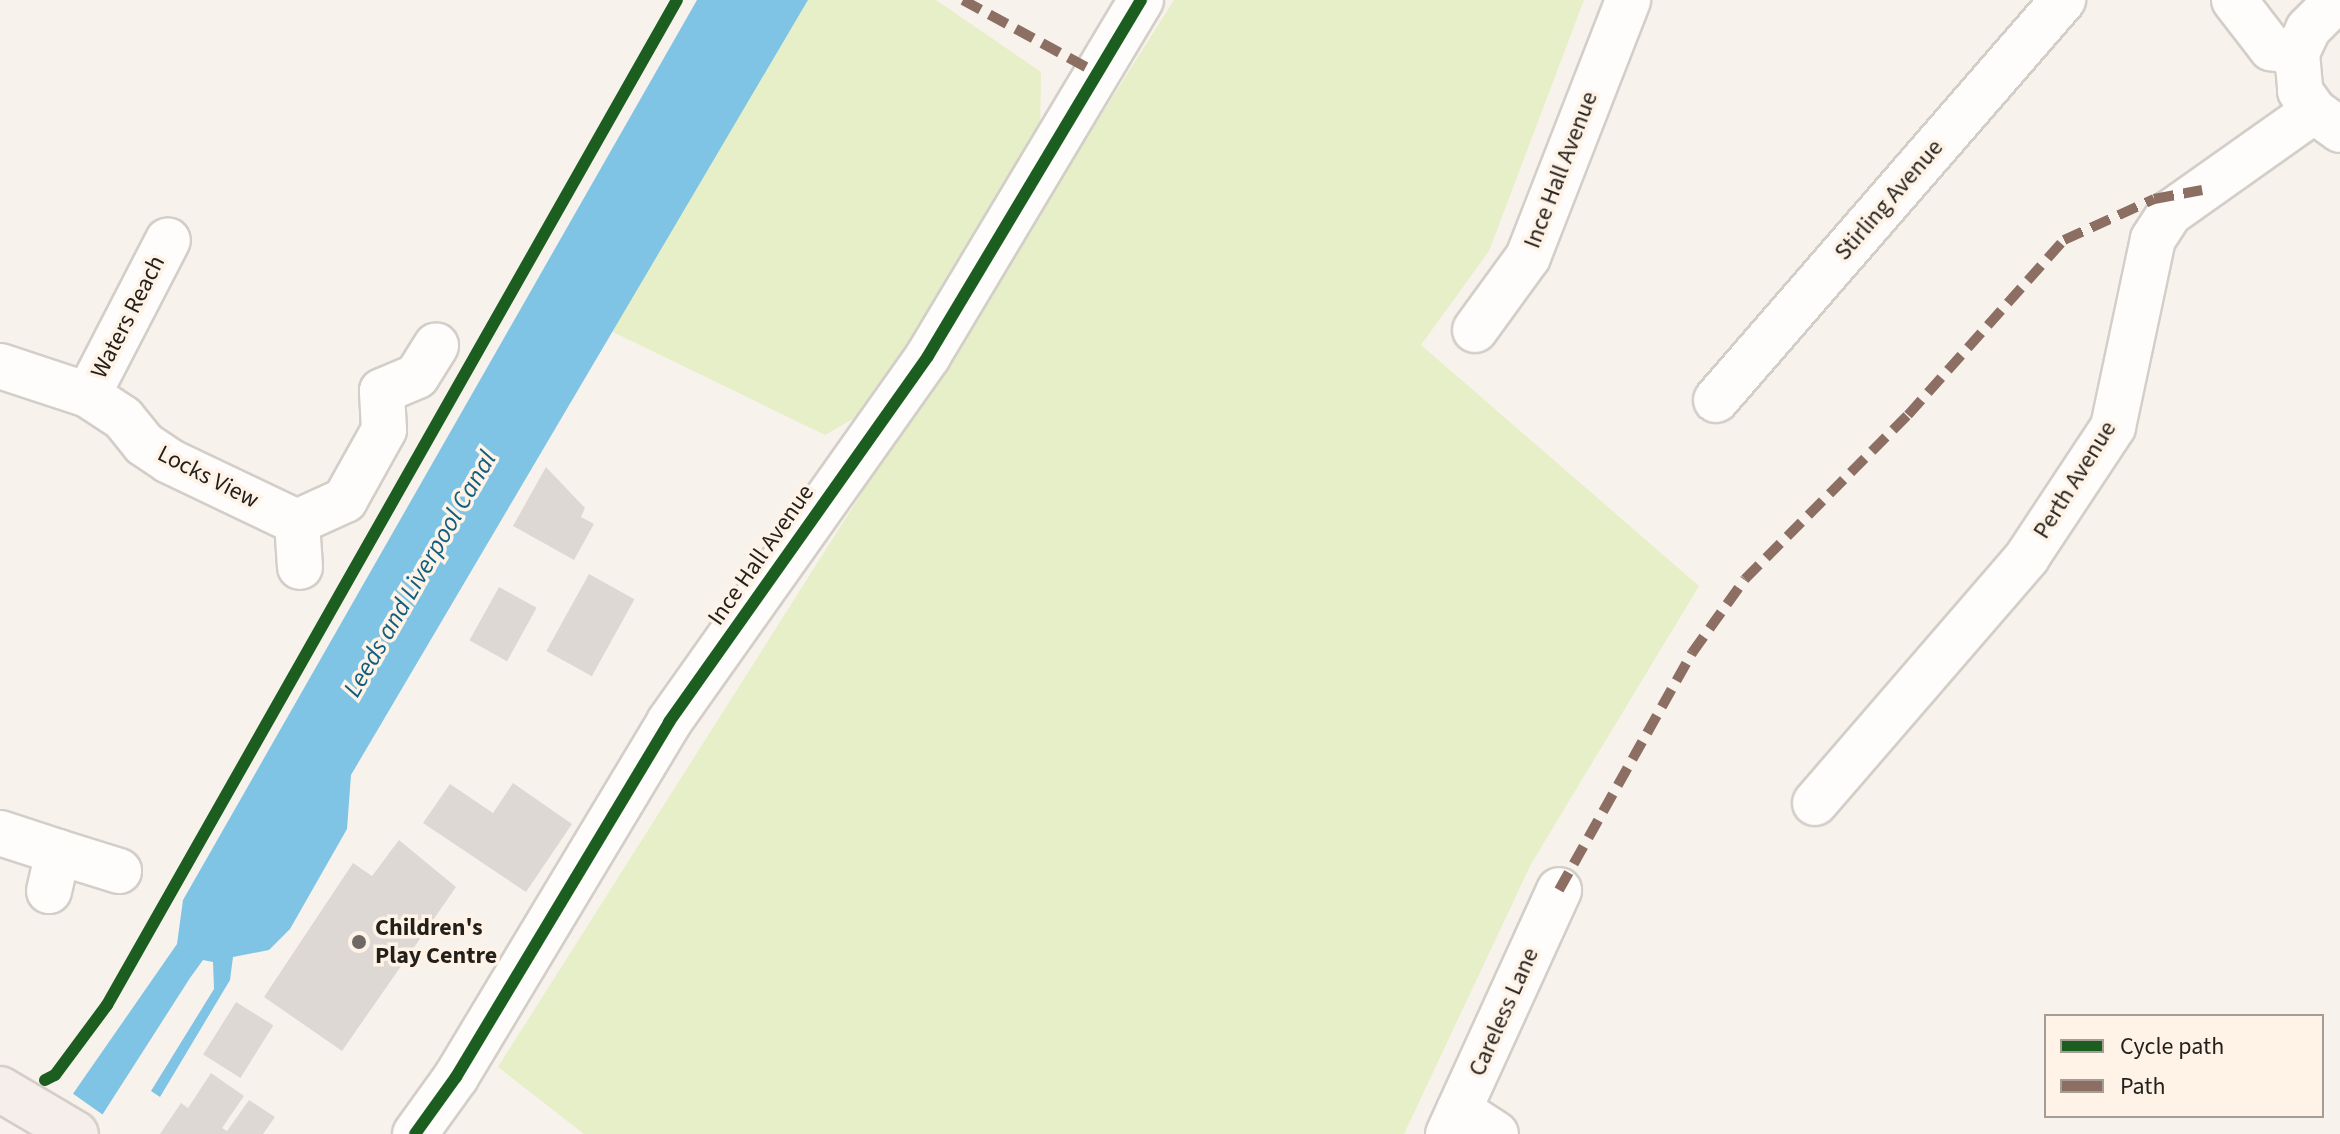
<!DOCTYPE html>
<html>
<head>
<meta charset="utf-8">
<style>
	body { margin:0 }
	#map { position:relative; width:2340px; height:1134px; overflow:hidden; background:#f8f2ec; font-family:"Source Sans 3",sans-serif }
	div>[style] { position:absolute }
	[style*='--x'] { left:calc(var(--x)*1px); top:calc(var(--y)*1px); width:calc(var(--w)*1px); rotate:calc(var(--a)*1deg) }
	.green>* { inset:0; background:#e6efc7 }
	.water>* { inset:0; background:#7fc4e4 }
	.pier>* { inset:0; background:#f8f2ec }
	.building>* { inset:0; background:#ded8d4; transform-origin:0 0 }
	.roads { filter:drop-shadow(2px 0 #d3cec8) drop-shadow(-2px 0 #d3cec8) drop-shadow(0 2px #d3cec8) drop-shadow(0 -2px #d3cec8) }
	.minor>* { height:44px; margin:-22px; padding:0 22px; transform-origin:22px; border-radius:22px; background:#fefdfc }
	.highway>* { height:44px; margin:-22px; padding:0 22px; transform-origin:22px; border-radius:22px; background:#f5eeea }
	.quiet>* { height:10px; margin-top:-5px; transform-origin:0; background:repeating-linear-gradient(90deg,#8d6e63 0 20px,transparent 0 30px) }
	.cycleway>* { height:12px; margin:-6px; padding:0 6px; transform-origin:6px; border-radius:6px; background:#1b5e20 }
	.dots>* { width:22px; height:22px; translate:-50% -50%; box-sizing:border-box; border:4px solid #fef3e6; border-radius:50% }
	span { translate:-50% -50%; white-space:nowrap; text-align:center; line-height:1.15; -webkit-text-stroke:7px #fef3e6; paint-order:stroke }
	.street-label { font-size:24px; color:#231f1b }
	.poi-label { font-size:24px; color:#231f1b; font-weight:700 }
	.left { translate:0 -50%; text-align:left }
	.water-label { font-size:26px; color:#115f80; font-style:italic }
	.legend { position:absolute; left:2044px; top:1014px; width:280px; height:104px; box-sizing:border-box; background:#fef3e6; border:2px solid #a69e95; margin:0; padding:10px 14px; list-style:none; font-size:24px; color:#231f1b }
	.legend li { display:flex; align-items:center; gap:16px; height:40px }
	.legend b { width:40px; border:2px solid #a69e95 }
</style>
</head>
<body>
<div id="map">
	<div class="green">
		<i style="clip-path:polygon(808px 0,936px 0,1041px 72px,1040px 143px,931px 331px,856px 417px,825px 435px,611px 331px)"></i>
		<i style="clip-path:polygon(1174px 0,1584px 0,1489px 251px,1421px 345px,1699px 586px,1531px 864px,1404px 1134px,584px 1134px,498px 1067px)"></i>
	</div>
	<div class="water">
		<i style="clip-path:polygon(697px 0,808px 0,351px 775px,347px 829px,290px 929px,269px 950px,233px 957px,230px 980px,160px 1097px,151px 1091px,214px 989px,213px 962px,203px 960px,190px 978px,90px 1134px,45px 1134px,177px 944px,183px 900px)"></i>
	</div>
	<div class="pier">
		<i style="clip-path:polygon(72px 1093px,106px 1117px,95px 1134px,42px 1132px)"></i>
	</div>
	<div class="building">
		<i style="clip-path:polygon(546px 467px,585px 508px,581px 517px,594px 524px,574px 560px,513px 526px)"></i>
		<i style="left:589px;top:574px;width:52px;height:88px;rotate:29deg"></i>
		<i style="left:499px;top:587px;width:43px;height:61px;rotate:29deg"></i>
		<i style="clip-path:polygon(513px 783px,572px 824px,526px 892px,423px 823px,450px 784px,493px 813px)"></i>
		<i style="clip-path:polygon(399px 840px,456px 887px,342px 1051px,264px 997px,353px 863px,372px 876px)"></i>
		<i style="left:236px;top:1002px;width:44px;height:62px;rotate:32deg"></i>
		<i style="clip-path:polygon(211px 1073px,244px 1096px,222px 1128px,227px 1131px,249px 1100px,275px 1117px,263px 1134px,160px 1134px,181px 1103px,188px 1108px)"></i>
	</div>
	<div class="roads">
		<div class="minor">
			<i style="--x:2234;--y:0;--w:61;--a:52.4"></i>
			<i style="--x:2271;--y:48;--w:26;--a:11"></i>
			<i style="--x:2297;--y:53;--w:38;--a:85"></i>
			<i style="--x:2300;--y:91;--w:24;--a:55"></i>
			<i style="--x:2314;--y:111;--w:32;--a:36"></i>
			<i style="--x:2297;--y:53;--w:26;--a:-65"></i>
			<i style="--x:2308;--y:29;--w:41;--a:-45"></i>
			<i style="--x:1475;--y:330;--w:90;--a:-54"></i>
			<i style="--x:1528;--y:257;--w:276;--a:-68.7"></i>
			<i style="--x:0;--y:366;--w:93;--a:18.2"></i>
			<i style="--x:88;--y:395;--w:42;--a:33.3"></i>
			<i style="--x:123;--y:418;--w:33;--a:51"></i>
			<i style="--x:144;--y:444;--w:30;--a:34"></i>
			<i style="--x:169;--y:461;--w:142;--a:25.5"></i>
			<i style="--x:297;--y:522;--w:45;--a:86.2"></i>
			<i style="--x:88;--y:395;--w:174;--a:-62.7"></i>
			<i style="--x:1716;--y:400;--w:530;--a:-49.06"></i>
			<i style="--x:297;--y:522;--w:53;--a:-24.6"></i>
			<i style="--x:345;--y:500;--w:80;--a:-60.9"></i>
			<i style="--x:384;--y:430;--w:39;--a:-93"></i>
			<i style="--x:382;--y:391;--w:38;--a:-23"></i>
			<i style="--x:417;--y:376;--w:36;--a:-58"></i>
			<i style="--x:1815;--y:803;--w:325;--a:-49.2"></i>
			<i style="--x:2027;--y:557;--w:156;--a:-56.5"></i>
			<i style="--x:2113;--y:427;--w:192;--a:-78"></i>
			<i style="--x:2153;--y:239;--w:31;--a:-57"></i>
			<i style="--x:2170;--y:213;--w:176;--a:-35.3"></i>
			<i style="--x:0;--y:833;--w:61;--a:18.1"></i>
			<i style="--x:49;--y:891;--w:40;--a:-77"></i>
			<i style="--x:58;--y:852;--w:64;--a:17.3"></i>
			<i style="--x:1459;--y:1110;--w:44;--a:33"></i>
			<i style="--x:415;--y:1134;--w:70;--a:-54.3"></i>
			<i style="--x:456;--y:1077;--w:414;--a:-59"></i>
			<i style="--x:669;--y:722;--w:448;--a:-54.7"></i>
			<i style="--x:928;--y:356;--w:415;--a:-59.1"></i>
			<i style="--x:1448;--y:1134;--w:268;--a:-65.5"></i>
		</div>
		<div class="highway">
			<i style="--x:0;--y:1089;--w:88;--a:30.6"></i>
		</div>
	</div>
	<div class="quiet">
		<i style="--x:963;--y:0;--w:153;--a:28.6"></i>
		<i style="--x:1559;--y:890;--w:272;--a:-60.7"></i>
		<i style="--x:1692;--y:653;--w:91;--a:-54.4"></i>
		<i style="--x:1745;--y:579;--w:231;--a:-45.2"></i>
		<i style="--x:1908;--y:415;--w:234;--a:-48.3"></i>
		<i style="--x:2064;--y:240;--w:99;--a:-24.5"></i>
		<i style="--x:2154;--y:199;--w:49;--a:-10.6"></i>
	</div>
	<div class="cycleway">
		<i style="--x:45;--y:1080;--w:11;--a:-27"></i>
		<i style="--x:55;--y:1075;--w:87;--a:-53.4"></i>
		<i style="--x:107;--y:1005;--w:1155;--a:-60.44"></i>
		<i style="--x:415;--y:1134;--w:70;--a:-54.3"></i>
		<i style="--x:456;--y:1077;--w:414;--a:-59"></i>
		<i style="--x:669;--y:722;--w:448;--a:-54.7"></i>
		<i style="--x:928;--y:356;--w:415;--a:-59.1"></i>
	</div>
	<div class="dots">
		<i style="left:359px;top:942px;background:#6e6964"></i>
	</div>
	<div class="street-label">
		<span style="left:1561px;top:170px;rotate:-69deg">Ince Hall Avenue</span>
		<span style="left:1889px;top:200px;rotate:-49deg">Stirling Avenue</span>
		<span style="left:128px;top:317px;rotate:-63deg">Waters Reach</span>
		<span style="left:208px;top:477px;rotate:27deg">Locks View</span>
		<span style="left:2075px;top:480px;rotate:-58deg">Perth Avenue</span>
		<span style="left:761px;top:555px;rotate:-55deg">Ince Hall Avenue</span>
		<span style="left:1504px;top:1012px;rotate:-66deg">Careless Lane</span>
	</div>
	<div class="poi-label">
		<span class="left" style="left:375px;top:942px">Children's<br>Play Centre</span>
	</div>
	<div class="water-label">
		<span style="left:420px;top:574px;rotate:-60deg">Leeds and Liverpool Canal</span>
	</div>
	<ul class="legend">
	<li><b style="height:10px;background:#1b5e20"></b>Cycle path</li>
	<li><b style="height:10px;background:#8d6e63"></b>Path</li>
	</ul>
</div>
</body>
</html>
